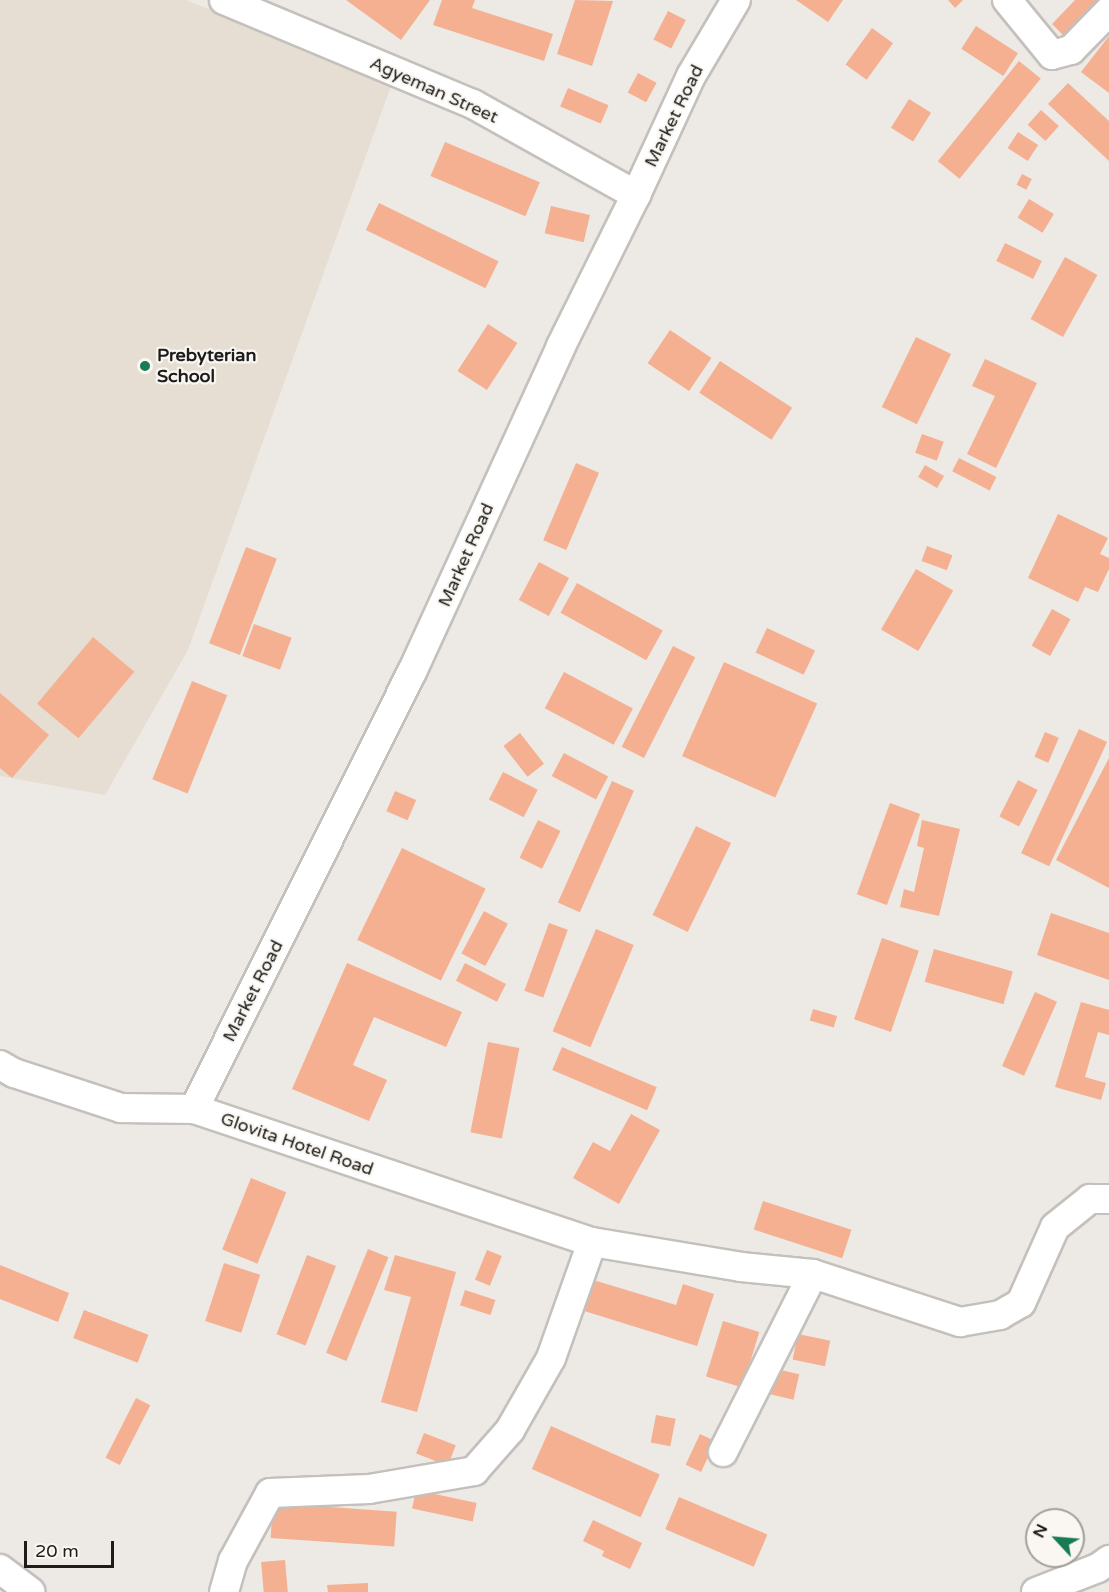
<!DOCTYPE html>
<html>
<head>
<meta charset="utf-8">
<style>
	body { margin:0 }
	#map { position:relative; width:1109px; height:1592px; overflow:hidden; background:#ede9e5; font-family:"Varela Round",sans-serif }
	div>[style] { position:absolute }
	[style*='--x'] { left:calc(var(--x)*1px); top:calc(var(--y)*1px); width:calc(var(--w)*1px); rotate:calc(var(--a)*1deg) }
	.built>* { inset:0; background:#e6ded3 }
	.building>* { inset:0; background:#f4b091; transform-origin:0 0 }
	.roads { filter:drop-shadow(2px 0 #c4c0bc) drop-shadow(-2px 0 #c4c0bc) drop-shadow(0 2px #c4c0bc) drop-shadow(0 -2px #c4c0bc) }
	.minor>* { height:28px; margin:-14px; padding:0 14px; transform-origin:14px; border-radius:14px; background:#fff }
	.dots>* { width:16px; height:16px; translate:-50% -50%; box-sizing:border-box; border:3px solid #faf7f2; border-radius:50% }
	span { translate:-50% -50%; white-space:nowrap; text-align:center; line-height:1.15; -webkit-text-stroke:4.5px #faf7f2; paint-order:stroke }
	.street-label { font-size:18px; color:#1d1c1a }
	.poi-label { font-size:18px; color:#1d1c1a; font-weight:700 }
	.left { translate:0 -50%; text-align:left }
	.north { position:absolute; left:1025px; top:1508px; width:60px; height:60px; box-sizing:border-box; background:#faf7f2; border:2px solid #a29f9c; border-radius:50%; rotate:296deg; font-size:16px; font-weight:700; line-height:24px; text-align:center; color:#1d1c1a }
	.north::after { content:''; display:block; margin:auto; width:21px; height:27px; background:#187b53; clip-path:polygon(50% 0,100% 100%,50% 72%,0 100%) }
	.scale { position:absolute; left:24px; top:1541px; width:90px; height:27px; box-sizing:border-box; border:3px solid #1d1c1a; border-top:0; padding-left:8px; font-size:18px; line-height:21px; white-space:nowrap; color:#1d1c1a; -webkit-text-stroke:4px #faf7f2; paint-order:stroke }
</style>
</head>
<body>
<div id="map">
	<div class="built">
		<i style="clip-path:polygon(0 0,186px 0,392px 83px,188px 650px,105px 795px,0 776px)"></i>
	</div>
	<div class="building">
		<i style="clip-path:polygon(346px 0,430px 0,401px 40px)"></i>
		<i style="clip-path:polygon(442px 0,475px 0,472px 8px,553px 34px,544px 61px,433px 25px)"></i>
		<i style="clip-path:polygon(575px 0,613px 1px,592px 66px,557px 54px)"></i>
		<i style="clip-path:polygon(796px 0,843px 0,828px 22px)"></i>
		<i style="clip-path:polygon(948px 0,963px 0,955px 8px)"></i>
		<i style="clip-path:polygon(1075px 0,1109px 0,1070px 42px,1052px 24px)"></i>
		<i style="left:668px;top:11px;width:20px;height:32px;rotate:27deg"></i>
		<i style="left:976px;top:26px;width:50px;height:27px;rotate:33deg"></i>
		<i style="left:872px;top:28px;width:26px;height:45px;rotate:36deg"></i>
		<i style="clip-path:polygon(1109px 36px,1109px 93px,1081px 72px)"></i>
		<i style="left:1019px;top:61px;width:28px;height:129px;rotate:39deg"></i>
		<i style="left:638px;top:73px;width:21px;height:22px;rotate:28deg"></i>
		<i style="clip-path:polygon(1068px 83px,1109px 121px,1109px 161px,1048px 104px)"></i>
		<i style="left:568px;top:88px;width:44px;height:20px;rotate:23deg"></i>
		<i style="left:909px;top:99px;width:26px;height:34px;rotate:32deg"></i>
		<i style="left:1041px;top:110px;width:24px;height:20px;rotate:42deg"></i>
		<i style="left:1018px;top:132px;width:24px;height:19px;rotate:33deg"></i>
		<i style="left:445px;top:142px;width:103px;height:37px;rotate:23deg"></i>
		<i style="left:1022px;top:174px;width:11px;height:12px;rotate:27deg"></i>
		<i style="left:1029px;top:199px;width:29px;height:22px;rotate:31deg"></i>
		<i style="left:379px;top:203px;width:133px;height:30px;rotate:26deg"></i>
		<i style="left:551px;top:206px;width:40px;height:28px;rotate:13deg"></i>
		<i style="left:1005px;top:243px;width:41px;height:20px;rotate:26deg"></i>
		<i style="left:1065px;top:257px;width:37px;height:71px;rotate:29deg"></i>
		<i style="left:488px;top:324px;width:35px;height:56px;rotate:33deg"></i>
		<i style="left:670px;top:330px;width:50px;height:40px;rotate:34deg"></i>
		<i style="left:916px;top:337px;width:39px;height:78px;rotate:26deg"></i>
		<i style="clip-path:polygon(985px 359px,1037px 383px,996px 468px,967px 454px,995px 396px,972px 386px)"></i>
		<i style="left:720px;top:361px;width:86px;height:38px;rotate:33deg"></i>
		<i style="left:922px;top:434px;width:23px;height:20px;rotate:20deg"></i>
		<i style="left:959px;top:458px;width:42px;height:15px;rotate:27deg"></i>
		<i style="left:576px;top:463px;width:25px;height:84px;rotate:23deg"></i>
		<i style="left:925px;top:465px;width:22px;height:14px;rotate:30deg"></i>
		<i style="clip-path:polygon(1058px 514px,1108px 538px,1100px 554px,1109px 558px,1109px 569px,1098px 592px,1085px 587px,1078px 602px,1028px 578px)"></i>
		<i style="left:927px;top:546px;width:27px;height:16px;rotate:20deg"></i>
		<i style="left:246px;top:547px;width:33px;height:103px;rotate:21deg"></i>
		<i style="left:539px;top:562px;width:34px;height:43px;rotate:28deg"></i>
		<i style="left:916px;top:569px;width:43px;height:70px;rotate:30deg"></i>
		<i style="left:577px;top:583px;width:98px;height:34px;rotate:29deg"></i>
		<i style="left:1052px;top:609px;width:21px;height:42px;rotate:29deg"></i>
		<i style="left:254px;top:624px;width:40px;height:34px;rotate:20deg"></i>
		<i style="left:767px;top:628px;width:53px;height:27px;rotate:25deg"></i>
		<i style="left:93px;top:637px;width:54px;height:87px;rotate:40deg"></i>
		<i style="left:673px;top:646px;width:25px;height:113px;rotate:27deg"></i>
		<i style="left:724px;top:662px;width:102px;height:103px;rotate:24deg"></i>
		<i style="left:564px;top:672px;width:78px;height:41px;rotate:28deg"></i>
		<i style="left:192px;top:681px;width:38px;height:106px;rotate:22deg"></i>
		<i style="clip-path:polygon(0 693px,49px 735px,12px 778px,0 768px)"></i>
		<i style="left:1079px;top:729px;width:31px;height:137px;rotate:25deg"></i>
		<i style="left:1045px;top:732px;width:15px;height:27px;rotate:23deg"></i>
		<i style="left:520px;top:733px;width:39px;height:21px;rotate:52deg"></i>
		<i style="left:564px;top:753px;width:50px;height:26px;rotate:28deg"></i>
		<i style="clip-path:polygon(1109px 758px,1109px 888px,1056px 860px)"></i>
		<i style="left:503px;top:772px;width:39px;height:31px;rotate:27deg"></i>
		<i style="left:1018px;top:780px;width:22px;height:41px;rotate:27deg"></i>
		<i style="left:612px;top:781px;width:24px;height:133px;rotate:24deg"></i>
		<i style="left:395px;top:791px;width:23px;height:22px;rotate:23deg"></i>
		<i style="left:890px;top:803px;width:32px;height:97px;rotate:20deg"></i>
		<i style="left:538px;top:820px;width:25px;height:42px;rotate:26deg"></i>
		<i style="clip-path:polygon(922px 820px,960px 829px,939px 916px,900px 907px,904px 889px,914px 892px,924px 848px,917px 846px)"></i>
		<i style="left:696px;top:826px;width:39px;height:99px;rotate:26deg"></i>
		<i style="left:402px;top:848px;width:93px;height:102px;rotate:26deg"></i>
		<i style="left:484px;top:911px;width:27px;height:48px;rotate:28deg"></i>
		<i style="clip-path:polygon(1051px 913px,1109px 933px,1109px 980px,1037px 955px)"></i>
		<i style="left:549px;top:923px;width:20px;height:72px;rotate:20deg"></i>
		<i style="left:596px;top:929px;width:41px;height:111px;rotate:23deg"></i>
		<i style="left:882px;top:938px;width:39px;height:86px;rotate:19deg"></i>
		<i style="left:934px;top:949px;width:82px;height:34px;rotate:16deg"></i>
		<i style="clip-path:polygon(347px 963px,462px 1012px,446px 1047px,374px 1017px,353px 1065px,387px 1080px,369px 1121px,292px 1089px)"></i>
		<i style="left:465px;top:963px;width:46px;height:20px;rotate:27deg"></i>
		<i style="left:1035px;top:992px;width:24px;height:81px;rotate:24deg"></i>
		<i style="clip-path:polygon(1081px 1002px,1109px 1010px,1109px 1035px,1098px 1032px,1085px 1077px,1106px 1083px,1101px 1100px,1055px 1087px)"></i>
		<i style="left:813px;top:1009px;width:25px;height:12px;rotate:16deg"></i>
		<i style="left:488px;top:1042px;width:32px;height:92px;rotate:11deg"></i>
		<i style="left:562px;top:1047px;width:103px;height:25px;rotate:23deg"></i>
		<i style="clip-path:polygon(631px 1114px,660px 1130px,619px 1204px,573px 1178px,593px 1142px,610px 1151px)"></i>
		<i style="left:251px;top:1178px;width:38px;height:77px;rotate:22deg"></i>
		<i style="left:763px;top:1201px;width:93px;height:30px;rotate:18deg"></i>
		<i style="left:368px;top:1249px;width:22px;height:112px;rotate:22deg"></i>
		<i style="left:487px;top:1250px;width:16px;height:32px;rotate:22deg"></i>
		<i style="left:307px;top:1255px;width:31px;height:85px;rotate:21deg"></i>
		<i style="clip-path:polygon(395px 1255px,456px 1272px,417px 1412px,381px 1402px,411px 1297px,384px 1290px)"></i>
		<i style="left:224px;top:1263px;width:38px;height:61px;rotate:18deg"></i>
		<i style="clip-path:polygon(0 1265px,69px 1293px,58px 1322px,0 1299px)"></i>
		<i style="clip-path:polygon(590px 1279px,676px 1305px,683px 1284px,714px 1294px,697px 1346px,581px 1310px)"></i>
		<i style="left:465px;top:1290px;width:32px;height:16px;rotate:18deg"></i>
		<i style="left:84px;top:1310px;width:69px;height:30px;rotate:21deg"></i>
		<i style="left:723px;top:1321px;width:38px;height:58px;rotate:17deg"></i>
		<i style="left:798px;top:1334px;width:33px;height:26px;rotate:12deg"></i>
		<i style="left:772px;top:1368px;width:28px;height:26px;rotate:13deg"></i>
		<i style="left:136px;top:1398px;width:16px;height:67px;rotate:27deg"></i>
		<i style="left:656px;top:1415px;width:20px;height:28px;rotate:11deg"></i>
		<i style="left:551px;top:1426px;width:119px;height:47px;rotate:24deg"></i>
		<i style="left:424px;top:1433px;width:34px;height:22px;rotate:21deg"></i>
		<i style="left:700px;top:1434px;width:17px;height:34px;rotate:25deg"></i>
		<i style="left:416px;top:1490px;width:62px;height:19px;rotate:12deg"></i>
		<i style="left:679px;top:1497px;width:96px;height:35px;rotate:23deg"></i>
		<i style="left:273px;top:1503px;width:124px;height:35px;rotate:4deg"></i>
		<i style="clip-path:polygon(593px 1520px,642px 1543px,630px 1569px,602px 1556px,604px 1551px,583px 1541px)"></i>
		<i style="left:285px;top:1560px;width:32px;height:24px;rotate:85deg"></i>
		<i style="clip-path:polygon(368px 1583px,368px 1592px,328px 1592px,327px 1585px)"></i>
	</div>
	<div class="roads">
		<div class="minor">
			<i style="--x:224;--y:0;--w:270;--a:22.7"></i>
			<i style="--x:473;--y:104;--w:187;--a:29.2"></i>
			<i style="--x:1007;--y:0;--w:71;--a:50.7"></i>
			<i style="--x:1052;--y:55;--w:20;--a:-15"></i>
			<i style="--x:1071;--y:50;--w:54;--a:-45.7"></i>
			<i style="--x:0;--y:1065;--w:16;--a:30"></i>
			<i style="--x:14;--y:1073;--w:113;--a:18.1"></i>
			<i style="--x:121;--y:1108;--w:73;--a:0.8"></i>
			<i style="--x:194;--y:1109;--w:420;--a:18.5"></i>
			<i style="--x:592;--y:1242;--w:151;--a:9.5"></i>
			<i style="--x:741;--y:1267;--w:72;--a:5.6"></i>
			<i style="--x:813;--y:1274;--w:155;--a:18.1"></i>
			<i style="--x:960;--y:1322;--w:41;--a:-9.9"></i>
			<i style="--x:1000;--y:1315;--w:24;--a:-30"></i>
			<i style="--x:1021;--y:1303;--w:83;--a:-65.9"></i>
			<i style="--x:1055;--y:1227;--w:45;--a:-38.7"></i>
			<i style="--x:1090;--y:1199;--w:19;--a:0"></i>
			<i style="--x:194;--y:1109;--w:488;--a:-63.5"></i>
			<i style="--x:412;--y:672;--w:358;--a:-65.4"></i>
			<i style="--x:561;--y:346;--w:169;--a:-63.6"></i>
			<i style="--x:636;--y:195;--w:131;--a:-65.2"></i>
			<i style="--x:691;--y:76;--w:88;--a:-59.4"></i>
			<i style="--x:723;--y:1452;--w:199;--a:-63.2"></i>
			<i style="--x:0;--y:1569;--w:38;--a:37"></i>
			<i style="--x:224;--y:1592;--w:32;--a:-74"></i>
			<i style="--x:233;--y:1561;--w:77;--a:-61.4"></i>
			<i style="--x:270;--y:1493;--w:99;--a:-2.3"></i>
			<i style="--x:369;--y:1489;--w:107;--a:-9.7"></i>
			<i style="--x:474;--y:1471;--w:55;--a:-48.7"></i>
			<i style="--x:510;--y:1430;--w:83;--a:-60.3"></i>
			<i style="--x:551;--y:1358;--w:123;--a:-70.5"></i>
			<i style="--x:1036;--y:1592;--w:66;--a:-21.2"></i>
			<i style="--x:1098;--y:1568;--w:14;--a:-36"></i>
		</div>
	</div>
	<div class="dots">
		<i style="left:145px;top:366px;background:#187b53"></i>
	</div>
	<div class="street-label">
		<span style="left:434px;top:90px;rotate:24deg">Agyeman Street</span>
		<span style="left:674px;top:116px;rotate:-64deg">Market Road</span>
		<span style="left:466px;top:555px;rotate:-66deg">Market Road</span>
		<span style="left:253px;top:991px;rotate:-63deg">Market Road</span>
		<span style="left:297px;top:1144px;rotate:19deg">Glovita Hotel Road</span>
	</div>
	<div class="poi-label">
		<span class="left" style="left:157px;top:366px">Prebyterian<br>School</span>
	</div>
	<div class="north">N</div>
	<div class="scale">20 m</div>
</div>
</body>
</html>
